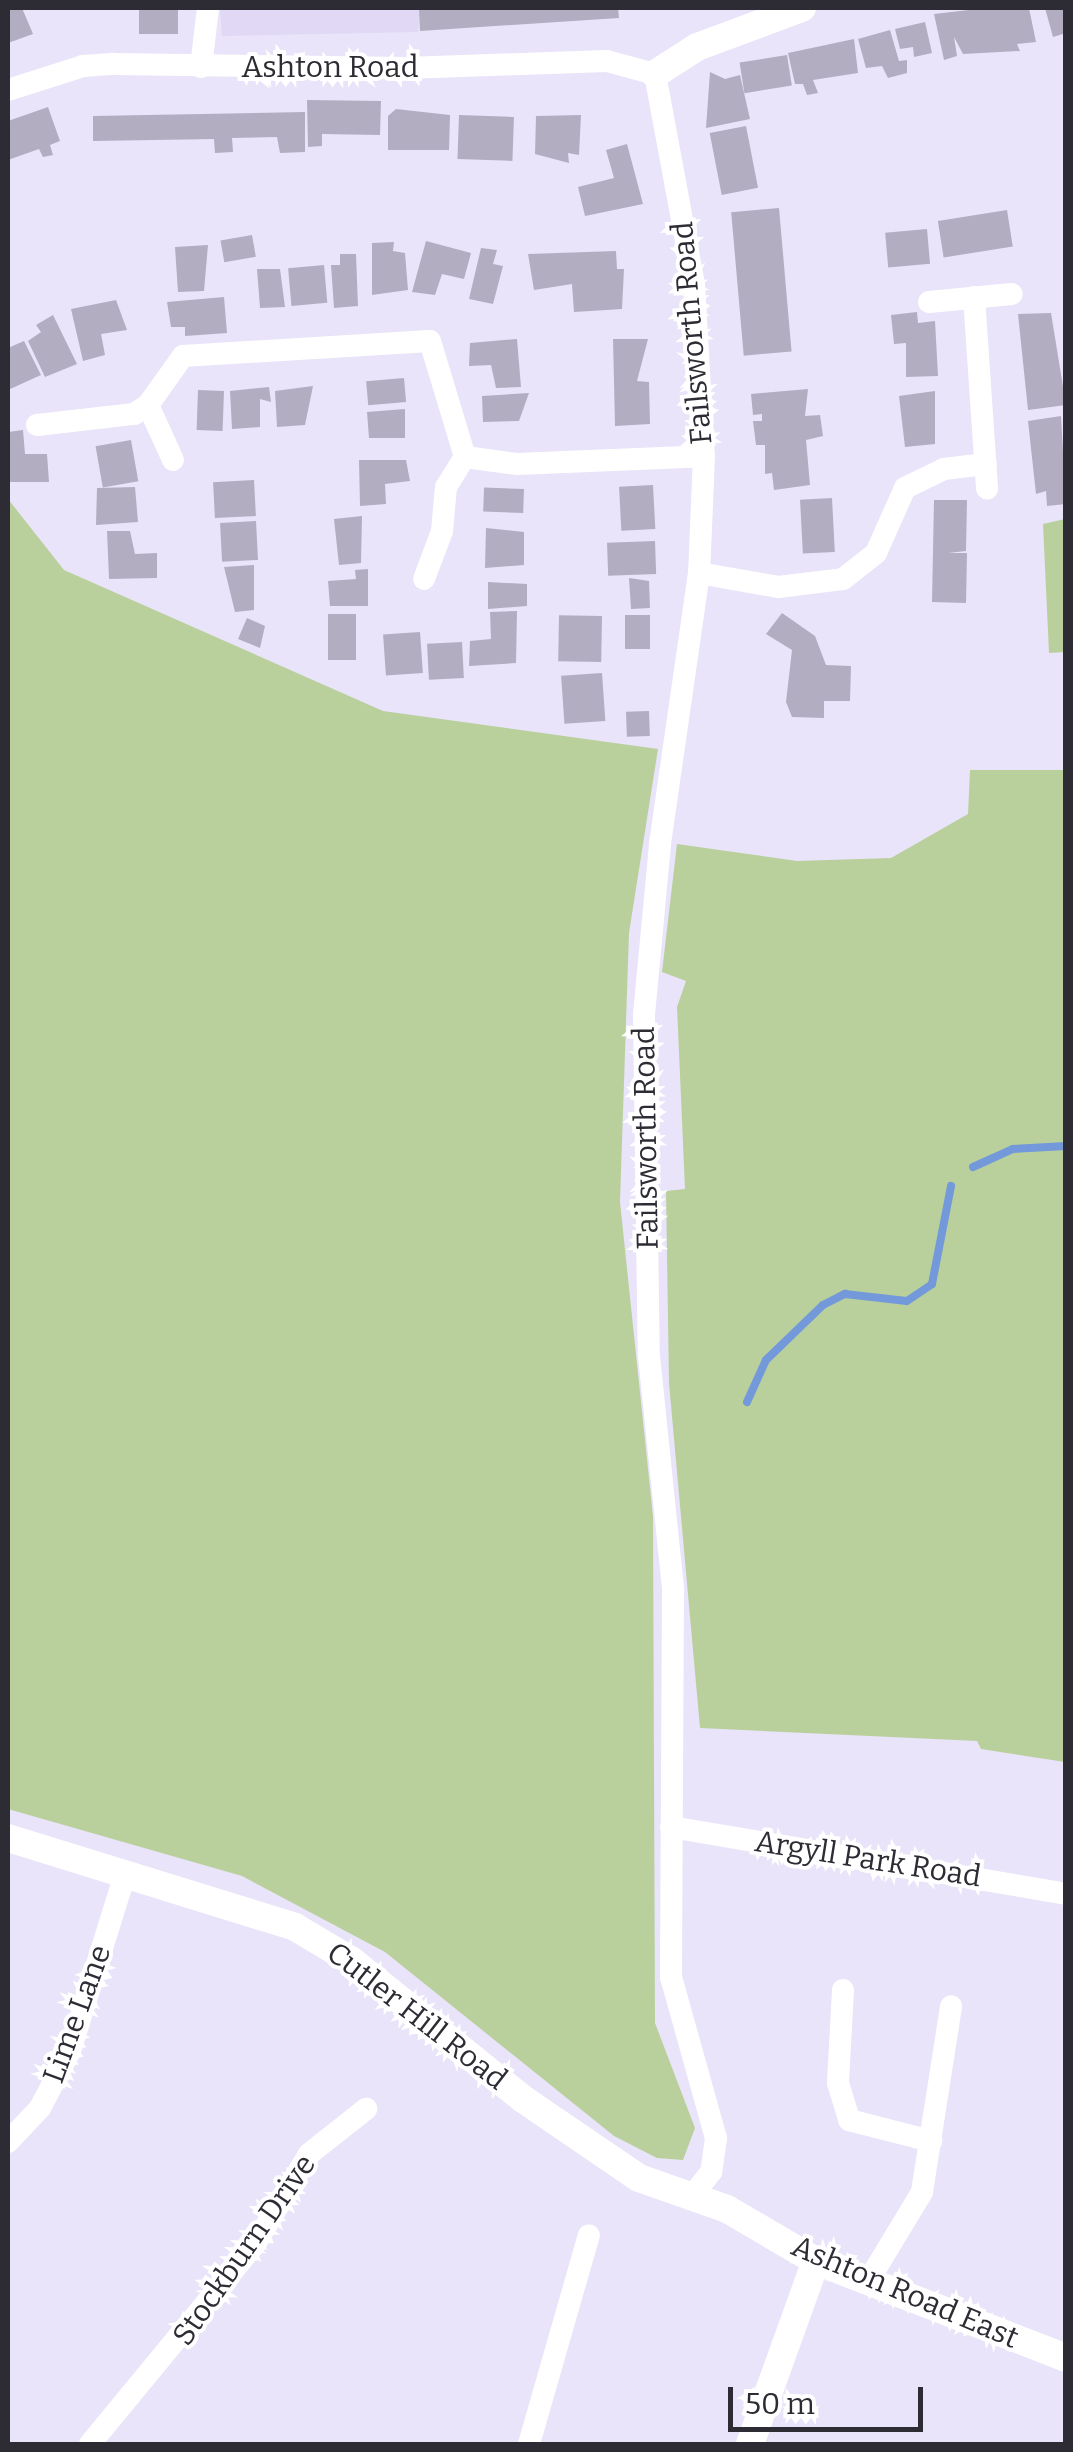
<!DOCTYPE html>
<html>
<head>
<meta charset="utf-8">
<style>
	body { margin:0 }
	#map { position:relative; width:1073px; height:2452px; overflow:hidden; background:#e9e4f9; font-family:Bitter,serif }
	div>[style] { position:absolute }
	[style*='--x'] { left:calc(var(--x)*1px); top:calc(var(--y)*1px); width:calc(var(--w)*1px); rotate:calc(var(--a)*1deg) }
	.built>* { inset:0; background:#e0d8f4 }
	.green>* { inset:0; background:#b9d09d }
	.stream>* { height:8px; margin:-4px; padding:0 4px; transform-origin:4px; border-radius:4px; background:#7399da }
	.building>* { inset:0; background:#b3adc2; transform-origin:0 0 }
	.minor>* { height:22px; margin:-11px; padding:0 11px; transform-origin:11px; border-radius:11px; background:#fff }
	.tertiary>* { height:28px; margin:-14px; padding:0 14px; transform-origin:14px; border-radius:14px; background:#fff }
	span { translate:-50% -50%; white-space:nowrap; text-align:center; line-height:1.15; -webkit-text-stroke:8px #fff; paint-order:stroke }
	.street-label { font-size:30px; color:#2d2b33 }
	.frame { position:absolute; inset:0; border:10px solid #2d2b33; pointer-events:none }
	.scale { position:absolute; left:728px; top:2387px; width:195px; height:45px; box-sizing:border-box; border:5px solid #2d2b33; border-top:0; padding-left:12px; font-size:30px; line-height:35px; white-space:nowrap; color:#2d2b33; -webkit-text-stroke:8px #fff; paint-order:stroke }
</style>
</head>
<body>
<div id="map">
	<div class="built">
		<i style="clip-path:polygon(220px 8px,420px 8px,418px 32px,222px 36px)"></i>
	</div>
	<div class="green">
		<i style="clip-path:polygon(8px 499px,64px 570px,383px 711px,658px 749px,629px 933px,620px 1202px,653px 1516px,655px 2023px,695px 2128px,683px 2160px,657px 2158px,614px 2136px,385px 1952px,242px 1876px,8px 1809px)"></i>
		<i style="clip-path:polygon(1065px 519px,1065px 652px,1049px 653px,1043px 524px)"></i>
		<i style="clip-path:polygon(970px 770px,1065px 770px,1065px 1762px,981px 1749px,977px 1741px,700px 1728px,669px 1383px,666px 1191px,685px 1189px,677px 1007px,686px 981px,662px 972px,677px 844px,797px 861px,891px 858px,968px 814px)"></i>
	</div>
	<div class="stream">
		<i style="--x:973;--y:1167;--w:44;--a:-24.2"></i>
		<i style="--x:1013;--y:1149;--w:53;--a:-3.2"></i>
		<i style="--x:747;--y:1402;--w:46;--a:-65.7"></i>
		<i style="--x:766;--y:1360;--w:79;--a:-44"></i>
		<i style="--x:823;--y:1305;--w:25;--a:-27"></i>
		<i style="--x:845;--y:1294;--w:62;--a:6.4"></i>
		<i style="--x:907;--y:1301;--w:30;--a:-34"></i>
		<i style="--x:932;--y:1284;--w:100;--a:-79"></i>
	</div>
	<div class="building">
		<i style="clip-path:polygon(8px 8px,22px 8px,33px 34px,8px 43px)"></i>
		<i style="left:139px;top:8px;width:39px;height:26px"></i>
		<i style="clip-path:polygon(419px 8px,618px 8px,619px 18px,420px 31px)"></i>
		<i style="clip-path:polygon(986px 8px,1029px 8px,1036px 42px,1017px 44px,1020px 51px,963px 54px,954px 37px,957px 56px,944px 60px,934px 14px)"></i>
		<i style="clip-path:polygon(1045px 8px,1066px 8px,1066px 33px,1053px 37px)"></i>
		<i style="clip-path:polygon(925px 22px,932px 53px,914px 57px,913px 47px,900px 49px,895px 29px)"></i>
		<i style="clip-path:polygon(890px 30px,899px 61px,907px 60px,907px 73px,888px 78px,882px 66px,866px 68px,858px 39px)"></i>
		<i style="clip-path:polygon(854px 39px,858px 73px,813px 80px,818px 93px,807px 95px,803px 84px,795px 84px,788px 53px)"></i>
		<i style="left:787px;top:55px;width:31px;height:48px;rotate:81deg"></i>
		<i style="clip-path:polygon(710px 72px,725px 79px,740px 75px,750px 119px,706px 128px)"></i>
		<i style="clip-path:polygon(307px 100px,381px 101px,380px 135px,322px 134px,322px 146px,308px 147px)"></i>
		<i style="clip-path:polygon(48px 107px,60px 141px,50px 145px,53px 155px,43px 157px,39px 149px,8px 160px,8px 121px)"></i>
		<i style="clip-path:polygon(396px 109px,450px 115px,449px 150px,388px 150px,388px 116px)"></i>
		<i style="clip-path:polygon(305px 112px,305px 152px,280px 153px,277px 137px,232px 138px,233px 152px,215px 153px,214px 139px,93px 141px,93px 116px)"></i>
		<i style="left:459px;top:115px;width:55px;height:44px;rotate:2deg"></i>
		<i style="clip-path:polygon(581px 115px,579px 155px,568px 153px,569px 163px,535px 154px,536px 116px)"></i>
		<i style="left:746px;top:126px;width:63px;height:37px;rotate:79deg"></i>
		<i style="clip-path:polygon(627px 144px,643px 204px,585px 216px,578px 187px,614px 178px,606px 150px)"></i>
		<i style="left:779px;top:208px;width:144px;height:48px;rotate:85deg"></i>
		<i style="left:1007px;top:210px;width:37px;height:70px;rotate:81deg"></i>
		<i style="left:927px;top:229px;width:35px;height:42px;rotate:85deg"></i>
		<i style="left:252px;top:235px;width:22px;height:32px;rotate:80deg"></i>
		<i style="clip-path:polygon(426px 241px,471px 253px,464px 279px,442px 274px,435px 295px,412px 292px)"></i>
		<i style="clip-path:polygon(394px 242px,393px 251px,405px 253px,408px 290px,372px 295px,372px 243px)"></i>
		<i style="clip-path:polygon(208px 245px,204px 291px,178px 292px,175px 247px)"></i>
		<i style="clip-path:polygon(481px 248px,497px 250px,493px 264px,503px 266px,493px 304px,469px 299px)"></i>
		<i style="clip-path:polygon(616px 251px,617px 269px,624px 269px,622px 309px,574px 312px,572px 284px,534px 290px,528px 254px)"></i>
		<i style="clip-path:polygon(340px 254px,356px 254px,358px 306px,334px 308px,331px 265px,340px 265px)"></i>
		<i style="left:324px;top:265px;width:38px;height:36px;rotate:85deg"></i>
		<i style="clip-path:polygon(257px 269px,280px 269px,285px 307px,260px 308px)"></i>
		<i style="clip-path:polygon(224px 297px,227px 333px,185px 336px,185px 327px,171px 327px,167px 302px)"></i>
		<i style="clip-path:polygon(116px 300px,127px 330px,101px 334px,105px 355px,83px 361px,71px 309px)"></i>
		<i style="clip-path:polygon(917px 312px,918px 323px,935px 321px,938px 376px,906px 377px,906px 343px,894px 344px,891px 315px)"></i>
		<i style="clip-path:polygon(1051px 313px,1066px 405px,1028px 410px,1018px 314px)"></i>
		<i style="clip-path:polygon(53px 315px,77px 364px,45px 377px,28px 341px,41px 332px,36px 325px)"></i>
		<i style="clip-path:polygon(517px 339px,521px 387px,496px 388px,491px 365px,469px 366px,470px 343px)"></i>
		<i style="clip-path:polygon(613px 339px,648px 339px,637px 381px,649px 382px,650px 424px,615px 426px)"></i>
		<i style="clip-path:polygon(24px 341px,41px 375px,8px 390px,8px 348px)"></i>
		<i style="left:404px;top:378px;width:24px;height:38px;rotate:85deg"></i>
		<i style="clip-path:polygon(313px 386px,305px 425px,277px 427px,275px 391px)"></i>
		<i style="clip-path:polygon(269px 387px,271px 402px,260px 399px,260px 427px,232px 429px,230px 391px)"></i>
		<i style="clip-path:polygon(808px 389px,805px 416px,820px 415px,823px 436px,806px 440px,810px 485px,774px 490px,772px 473px,765px 474px,765px 445px,756px 445px,753px 421px,762px 421px,762px 414px,753px 415px,751px 394px)"></i>
		<i style="left:198px;top:390px;width:26px;height:40px;rotate:2deg"></i>
		<i style="clip-path:polygon(935px 391px,935px 444px,905px 447px,899px 396px)"></i>
		<i style="clip-path:polygon(529px 393px,519px 421px,483px 422px,482px 396px)"></i>
		<i style="clip-path:polygon(405px 409px,405px 438px,369px 438px,367px 412px)"></i>
		<i style="clip-path:polygon(1061px 416px,1066px 504px,1047px 506px,1046px 491px,1036px 494px,1028px 421px)"></i>
		<i style="clip-path:polygon(23px 430px,25px 454px,47px 454px,49px 482px,8px 482px,8px 432px)"></i>
		<i style="left:131px;top:440px;width:42px;height:36px;rotate:80deg"></i>
		<i style="clip-path:polygon(359px 460px,406px 460px,410px 481px,385px 484px,386px 504px,360px 506px)"></i>
		<i style="left:254px;top:480px;width:36px;height:41px;rotate:87deg"></i>
		<i style="left:653px;top:485px;width:44px;height:34px;rotate:87deg"></i>
		<i style="clip-path:polygon(135px 487px,138px 522px,96px 525px,97px 488px)"></i>
		<i style="left:524px;top:489px;width:24px;height:40px;rotate:92deg"></i>
		<i style="left:832px;top:498px;width:54px;height:32px;rotate:87deg"></i>
		<i style="clip-path:polygon(934px 500px,967px 500px,966px 551px,948px 553px,967px 553px,966px 603px,932px 602px)"></i>
		<i style="clip-path:polygon(362px 516px,361px 563px,339px 565px,334px 519px)"></i>
		<i style="left:256px;top:521px;width:39px;height:36px;rotate:87deg"></i>
		<i style="clip-path:polygon(486px 528px,524px 532px,524px 565px,485px 568px)"></i>
		<i style="clip-path:polygon(107px 531px,130px 531px,135px 554px,157px 553px,157px 578px,109px 579px)"></i>
		<i style="left:655px;top:541px;width:33px;height:48px;rotate:88deg"></i>
		<i style="clip-path:polygon(254px 565px,254px 610px,235px 612px,224px 567px)"></i>
		<i style="clip-path:polygon(368px 569px,368px 606px,330px 606px,328px 581px,356px 579px,355px 570px)"></i>
		<i style="clip-path:polygon(629px 578px,649px 581px,650px 608px,631px 609px)"></i>
		<i style="clip-path:polygon(488px 582px,527px 584px,527px 606px,488px 609px)"></i>
		<i style="clip-path:polygon(517px 611px,516px 663px,469px 666px,470px 641px,491px 639px,490px 612px)"></i>
		<i style="clip-path:polygon(782px 613px,815px 636px,826px 665px,851px 666px,850px 701px,824px 701px,824px 718px,792px 717px,786px 702px,792px 650px,766px 634px)"></i>
		<i style="left:328px;top:614px;width:28px;height:46px"></i>
		<i style="left:650px;top:615px;width:34px;height:25px;rotate:90deg"></i>
		<i style="left:602px;top:616px;width:46px;height:43px;rotate:91deg"></i>
		<i style="clip-path:polygon(247px 618px,265px 626px,260px 648px,238px 639px)"></i>
		<i style="left:420px;top:632px;width:41px;height:37px;rotate:86deg"></i>
		<i style="left:462px;top:642px;width:36px;height:35px;rotate:87deg"></i>
		<i style="left:602px;top:673px;width:48px;height:41px;rotate:86deg"></i>
		<i style="left:649px;top:711px;width:25px;height:23px;rotate:88deg"></i>
	</div>
	<div class="minor">
		<i style="--x:201;--y:67;--w:59;--a:-83.2"></i>
		<i style="--x:8;--y:90;--w:79;--a:-17.7"></i>
		<i style="--x:83;--y:66;--w:31;--a:-4"></i>
		<i style="--x:114;--y:64;--w:292;--a:0.8"></i>
		<i style="--x:406;--y:68;--w:201;--a:-2"></i>
		<i style="--x:607;--y:61;--w:50;--a:15.2"></i>
		<i style="--x:655;--y:74;--w:215;--a:79.5"></i>
		<i style="--x:694;--y:285;--w:171;--a:86.7"></i>
		<i style="--x:704;--y:456;--w:117;--a:92.4"></i>
		<i style="--x:699;--y:573;--w:275;--a:98.2"></i>
		<i style="--x:660;--y:845;--w:170;--a:95.4"></i>
		<i style="--x:644;--y:1014;--w:342;--a:89.2"></i>
		<i style="--x:649;--y:1356;--w:234;--a:84.1"></i>
		<i style="--x:673;--y:1589;--w:388;--a:90.3"></i>
		<i style="--x:671;--y:1977;--w:167;--a:74.4"></i>
		<i style="--x:716;--y:2138;--w:34;--a:98"></i>
		<i style="--x:711;--y:2172;--w:29;--a:128"></i>
		<i style="--x:974;--y:297;--w:192;--a:86.1"></i>
		<i style="--x:929;--y:302;--w:83;--a:-5.5"></i>
		<i style="--x:37;--y:425;--w:98;--a:-6.5"></i>
		<i style="--x:134;--y:414;--w:17;--a:-33"></i>
		<i style="--x:173;--y:460;--w:60;--a:-114.4"></i>
		<i style="--x:148;--y:405;--w:60;--a:-54.5"></i>
		<i style="--x:183;--y:356;--w:247;--a:-3.5"></i>
		<i style="--x:430;--y:341;--w:121;--a:73.2"></i>
		<i style="--x:465;--y:457;--w:52;--a:7.7"></i>
		<i style="--x:517;--y:464;--w:187;--a:-2.4"></i>
		<i style="--x:699;--y:573;--w:80;--a:10"></i>
		<i style="--x:778;--y:587;--w:65;--a:-7"></i>
		<i style="--x:843;--y:579;--w:42;--a:-38.2"></i>
		<i style="--x:876;--y:553;--w:71;--a:-66"></i>
		<i style="--x:905;--y:488;--w:43;--a:-26"></i>
		<i style="--x:944;--y:469;--w:42;--a:-6.8"></i>
		<i style="--x:424;--y:579;--w:51;--a:-69.4"></i>
		<i style="--x:442;--y:531;--w:44;--a:-84.8"></i>
		<i style="--x:446;--y:487;--w:36;--a:-58"></i>
		<i style="--x:671;--y:1827;--w:401;--a:9.6"></i>
		<i style="--x:843;--y:1990;--w:93;--a:93.1"></i>
		<i style="--x:838;--y:2083;--w:39;--a:73"></i>
		<i style="--x:849;--y:2120;--w:85;--a:14.4"></i>
		<i style="--x:8;--y:2142;--w:47;--a:-46.7"></i>
		<i style="--x:40;--y:2108;--w:64;--a:-62.2"></i>
		<i style="--x:70;--y:2051;--w:185;--a:-72.7"></i>
		<i style="--x:870;--y:2278;--w:100;--a:-58.8"></i>
		<i style="--x:922;--y:2192;--w:188;--a:-81.1"></i>
		<i style="--x:90;--y:2444;--w:259;--a:-50.5"></i>
		<i style="--x:255;--y:2244;--w:105;--a:-59"></i>
		<i style="--x:309;--y:2154;--w:73;--a:-38.3"></i>
		<i style="--x:529;--y:2444;--w:217;--a:-74"></i>
	</div>
	<div class="tertiary">
		<i style="--x:655;--y:74;--w:50;--a:-32.7"></i>
		<i style="--x:697;--y:47;--w:112;--a:-20.4"></i>
		<i style="--x:8;--y:1838;--w:300;--a:17.2"></i>
		<i style="--x:295;--y:1927;--w:66;--a:30.8"></i>
		<i style="--x:352;--y:1961;--w:220;--a:38.9"></i>
		<i style="--x:523;--y:2099;--w:140;--a:34.3"></i>
		<i style="--x:639;--y:2178;--w:93;--a:19.4"></i>
		<i style="--x:727;--y:2209;--w:103;--a:30.3"></i>
		<i style="--x:816;--y:2261;--w:268;--a:21.2"></i>
		<i style="--x:750;--y:2444;--w:195;--a:-70.2"></i>
	</div>
	<div class="street-label">
		<span style="left:330px;top:67px">Ashton Road</span>
		<span style="left:692px;top:333px;rotate:-95deg">Failsworth Road</span>
		<span style="left:646px;top:1138px;rotate:-91deg">Failsworth Road</span>
		<span style="left:868px;top:1859px;rotate:9deg">Argyll Park Road</span>
		<span style="left:77px;top:2014px;rotate:-70deg">Lime Lane</span>
		<span style="left:417px;top:2016px;rotate:38deg">Cutler Hill Road</span>
		<span style="left:244px;top:2250px;rotate:-55deg">Stockburn Drive</span>
		<span style="left:905px;top:2292px;rotate:23deg">Ashton Road East</span>
	</div>
	<div class="frame"></div>
	<div class="scale">50 m</div>
</div>
</body>
</html>
